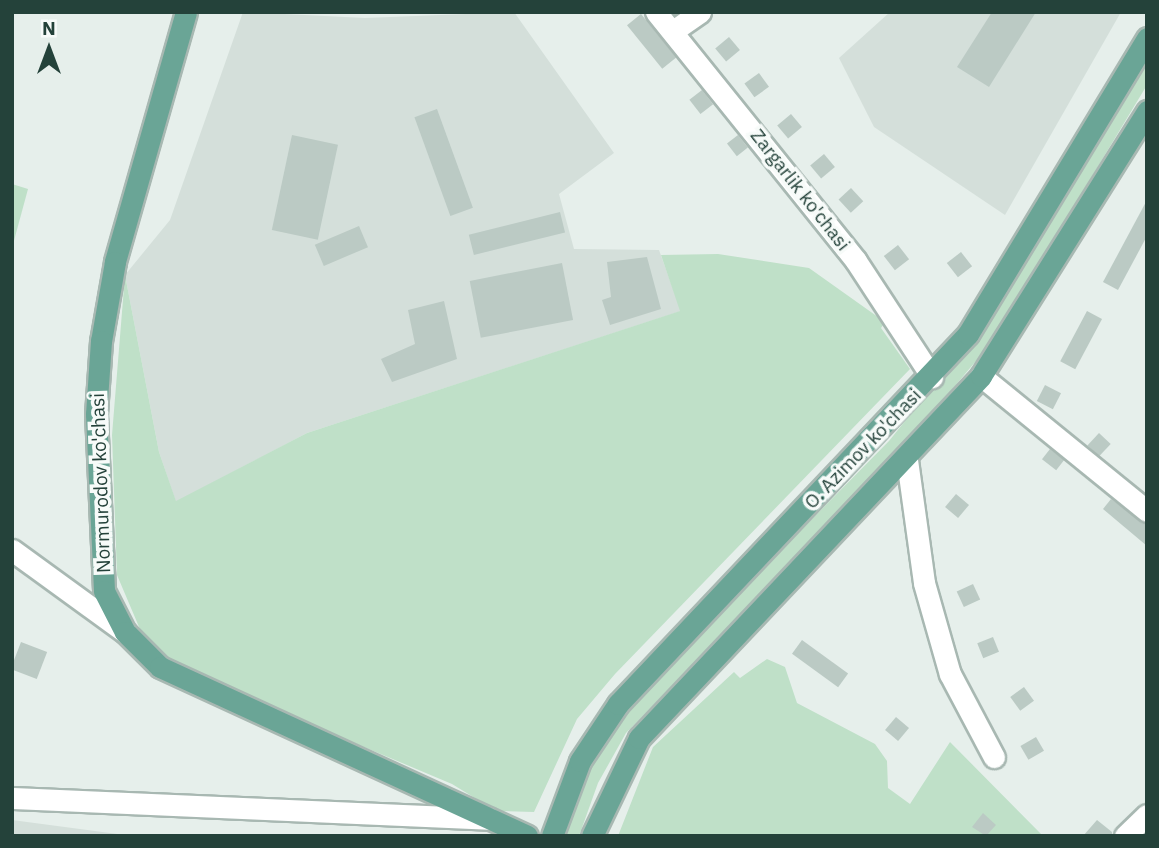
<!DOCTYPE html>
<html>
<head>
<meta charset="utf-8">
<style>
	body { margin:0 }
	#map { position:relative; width:1159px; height:848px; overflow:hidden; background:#e6efeb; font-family:"IBM Plex Sans",sans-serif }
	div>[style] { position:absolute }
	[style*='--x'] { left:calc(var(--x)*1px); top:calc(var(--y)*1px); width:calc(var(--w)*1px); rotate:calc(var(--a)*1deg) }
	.built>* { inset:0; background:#d4dfda }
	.green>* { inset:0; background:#bfe0c8 }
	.building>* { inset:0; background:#bbcac4; transform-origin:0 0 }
	.roads { filter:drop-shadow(2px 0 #a8b8b2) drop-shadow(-2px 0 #a8b8b2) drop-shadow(0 2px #a8b8b2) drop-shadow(0 -2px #a8b8b2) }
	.minor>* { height:21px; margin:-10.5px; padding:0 10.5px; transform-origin:10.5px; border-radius:10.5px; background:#fff }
	.major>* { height:21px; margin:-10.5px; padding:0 10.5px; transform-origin:10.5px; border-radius:10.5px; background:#6aa596 }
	span { translate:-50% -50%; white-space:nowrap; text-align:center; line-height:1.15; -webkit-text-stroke:7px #f7fbf9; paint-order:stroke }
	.street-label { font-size:19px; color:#24423a }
	.frame { position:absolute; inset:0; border:14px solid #24423a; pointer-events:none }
	.north { position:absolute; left:14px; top:14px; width:70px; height:70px; -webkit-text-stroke:5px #f7fbf9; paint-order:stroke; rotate:0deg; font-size:19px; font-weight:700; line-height:28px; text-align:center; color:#24423a }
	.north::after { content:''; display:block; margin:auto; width:24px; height:32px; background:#24423a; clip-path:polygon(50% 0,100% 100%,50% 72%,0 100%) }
</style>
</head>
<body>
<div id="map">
	<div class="built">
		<i style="clip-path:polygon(243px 12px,365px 18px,514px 12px,614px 153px,559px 194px,574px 249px,659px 250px,681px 311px,307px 433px,176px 502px,159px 452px,125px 275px,170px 220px)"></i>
		<i style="clip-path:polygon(890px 12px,1121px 12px,1005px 215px,874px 127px,839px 58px)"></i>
		<i style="clip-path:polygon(12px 820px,125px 835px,162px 836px,12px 836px)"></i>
	</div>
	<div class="green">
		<i style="clip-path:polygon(1147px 55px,1147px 85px,992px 342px,900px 451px,626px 733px,598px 783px,579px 836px,565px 836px,585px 779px,613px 729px,658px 675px,889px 441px,1003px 299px)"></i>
		<i style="clip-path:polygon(12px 184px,28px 189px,12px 248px)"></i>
		<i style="clip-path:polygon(718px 254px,809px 268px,885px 322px,881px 328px,910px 369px,615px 674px,577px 719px,534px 812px,496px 811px,452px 784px,174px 667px,145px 641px,117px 575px,112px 435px,125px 275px,159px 452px,176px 501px,307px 433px,680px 311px,661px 255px)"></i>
		<i style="clip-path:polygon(767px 659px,785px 667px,797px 703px,875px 744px,887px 761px,888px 788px,910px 804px,950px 742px,1043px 836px,618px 836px,653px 747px,734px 672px,740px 678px)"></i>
	</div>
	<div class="building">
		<i style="clip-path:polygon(992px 12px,1036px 12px,989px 87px,957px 67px)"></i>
		<i style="left:641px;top:14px;width:56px;height:18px;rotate:51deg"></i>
		<i style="left:729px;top:37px;width:17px;height:18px;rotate:50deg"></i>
		<i style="left:759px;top:73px;width:17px;height:18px;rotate:54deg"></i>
		<i style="left:702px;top:90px;width:18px;height:16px;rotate:52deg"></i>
		<i style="left:437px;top:109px;width:105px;height:24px;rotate:70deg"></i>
		<i style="left:791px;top:114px;width:17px;height:18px;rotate:50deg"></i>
		<i style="left:292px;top:135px;width:47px;height:97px;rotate:12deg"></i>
		<i style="left:738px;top:135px;width:16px;height:14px;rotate:52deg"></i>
		<i style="left:824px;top:154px;width:17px;height:18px;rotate:50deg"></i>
		<i style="left:851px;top:188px;width:18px;height:17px;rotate:47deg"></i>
		<i style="clip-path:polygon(1147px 200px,1147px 236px,1118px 290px,1103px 282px)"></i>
		<i style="left:560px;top:212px;width:21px;height:94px;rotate:76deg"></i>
		<i style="left:359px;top:226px;width:23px;height:48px;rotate:67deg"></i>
		<i style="left:898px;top:245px;width:18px;height:18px;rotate:52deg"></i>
		<i style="left:961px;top:252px;width:18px;height:18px;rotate:52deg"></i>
		<i style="clip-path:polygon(647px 257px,661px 309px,610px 325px,602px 300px,611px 297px,607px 262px)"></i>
		<i style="left:562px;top:263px;width:58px;height:94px;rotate:79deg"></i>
		<i style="clip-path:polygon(444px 301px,457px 359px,392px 382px,381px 359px,415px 344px,408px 310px)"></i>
		<i style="left:1087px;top:311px;width:17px;height:57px;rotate:28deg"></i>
		<i style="left:1045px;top:385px;width:18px;height:18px;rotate:27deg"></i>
		<i style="left:1099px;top:433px;width:16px;height:17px;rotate:43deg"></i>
		<i style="left:1050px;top:449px;width:18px;height:13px;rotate:38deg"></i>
		<i style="left:956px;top:494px;width:17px;height:17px;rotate:40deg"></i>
		<i style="clip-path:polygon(1111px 499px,1147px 524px,1147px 546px,1103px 509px)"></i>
		<i style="left:973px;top:584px;width:17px;height:18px;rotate:65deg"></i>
		<i style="left:993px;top:637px;width:16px;height:17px;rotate:68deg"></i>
		<i style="left:802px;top:640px;width:57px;height:17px;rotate:36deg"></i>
		<i style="left:21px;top:642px;width:28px;height:29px;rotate:21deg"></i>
		<i style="left:1024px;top:687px;width:17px;height:17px;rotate:54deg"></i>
		<i style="left:896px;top:717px;width:17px;height:17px;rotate:40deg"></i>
		<i style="left:1036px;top:737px;width:16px;height:18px;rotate:60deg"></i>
		<i style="clip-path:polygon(983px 813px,996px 825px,986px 836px,972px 827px)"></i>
		<i style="clip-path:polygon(1097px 820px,1112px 832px,1112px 836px,1083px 836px)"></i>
	</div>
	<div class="roads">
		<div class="minor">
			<i style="--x:656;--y:12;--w:319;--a:51.2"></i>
			<i style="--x:856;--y:261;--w:139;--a:56.8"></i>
			<i style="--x:673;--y:31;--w:33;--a:-35"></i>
			<i style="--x:981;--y:376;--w:214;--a:39.1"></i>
			<i style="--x:907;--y:460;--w:124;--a:82.1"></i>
			<i style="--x:924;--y:583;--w:95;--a:74.1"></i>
			<i style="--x:950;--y:674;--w:94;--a:62.1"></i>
			<i style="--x:12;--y:550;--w:140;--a:36"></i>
			<i style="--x:12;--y:798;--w:478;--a:2.5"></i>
			<i style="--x:1125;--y:836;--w:30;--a:-44"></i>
		</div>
		<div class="major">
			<i style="--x:186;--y:12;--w:260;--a:105.9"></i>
			<i style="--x:115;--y:262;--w:80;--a:100"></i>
			<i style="--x:101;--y:341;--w:73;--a:93.9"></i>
			<i style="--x:96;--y:414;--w:177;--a:87.4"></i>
			<i style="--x:104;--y:591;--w:46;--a:62.9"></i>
			<i style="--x:125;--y:632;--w:49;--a:45"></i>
			<i style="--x:160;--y:667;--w:404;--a:24.7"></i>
			<i style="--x:552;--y:836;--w:80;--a:-69.5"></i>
			<i style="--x:580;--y:761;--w:69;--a:-56.3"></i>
			<i style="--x:618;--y:704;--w:509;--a:-46.59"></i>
			<i style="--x:968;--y:334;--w:346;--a:-58.8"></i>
			<i style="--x:592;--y:836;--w:109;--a:-64.4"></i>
			<i style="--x:639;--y:738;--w:498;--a:-46.6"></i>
			<i style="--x:981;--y:376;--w:313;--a:-57.9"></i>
		</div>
	</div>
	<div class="street-label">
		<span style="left:800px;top:190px;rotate:52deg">Zargarlik ko'chasi</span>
		<span style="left:863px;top:449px;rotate:-46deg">O. Azimov ko'chasi</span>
		<span style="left:101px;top:483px;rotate:-92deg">Normurodov ko'chasi</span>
	</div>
	<div class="frame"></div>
	<div class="north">N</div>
</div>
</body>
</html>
